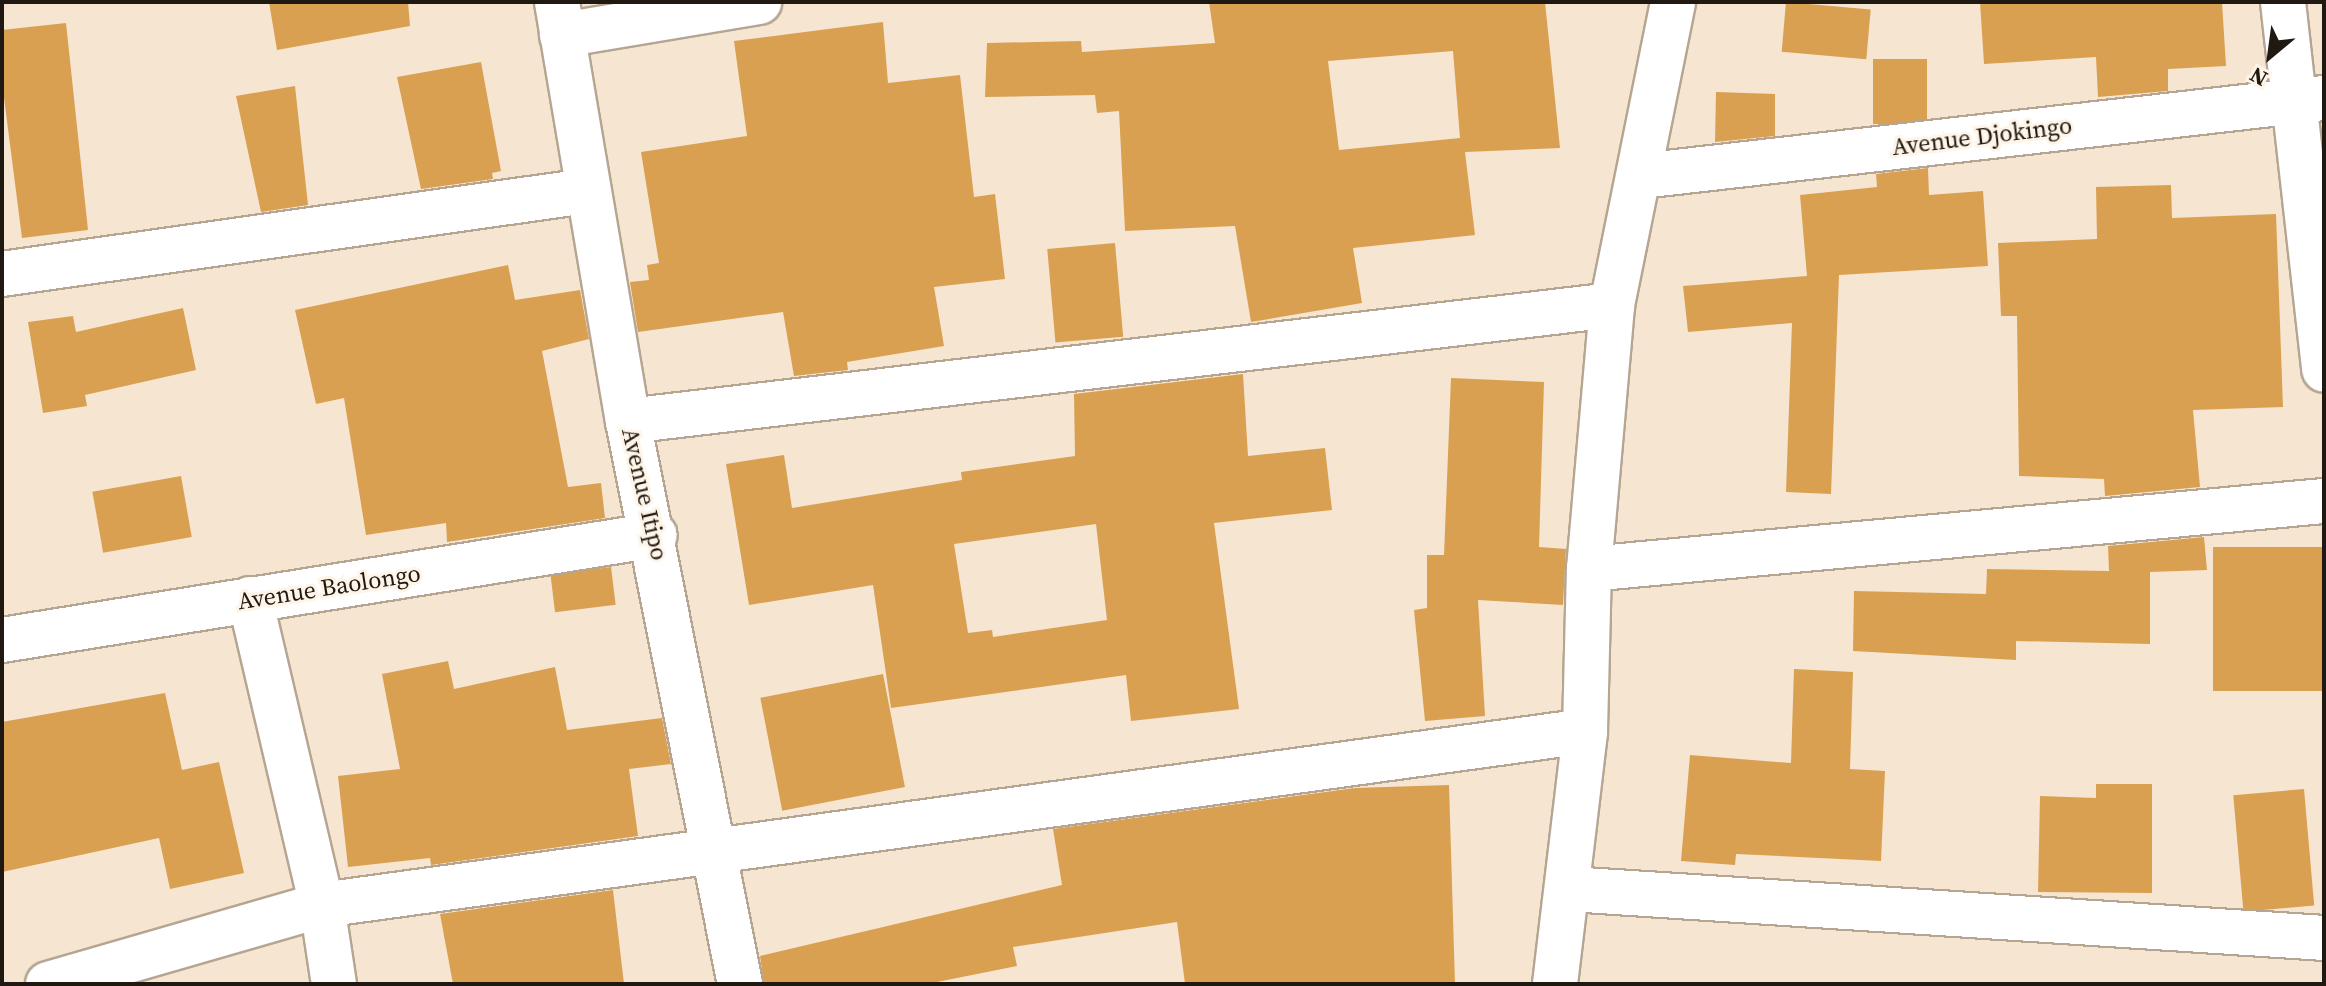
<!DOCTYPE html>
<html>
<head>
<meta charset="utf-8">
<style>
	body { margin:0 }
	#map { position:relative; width:2326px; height:986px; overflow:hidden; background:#f6e5d1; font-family:"Source Serif 4",serif }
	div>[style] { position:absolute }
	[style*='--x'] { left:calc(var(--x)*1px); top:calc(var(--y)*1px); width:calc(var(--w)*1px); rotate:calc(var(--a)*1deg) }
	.building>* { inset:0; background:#daa051; transform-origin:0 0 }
	.roads { filter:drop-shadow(2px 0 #b5a592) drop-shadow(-2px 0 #b5a592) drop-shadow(0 2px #b5a592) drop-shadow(0 -2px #b5a592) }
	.minor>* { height:44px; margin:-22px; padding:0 22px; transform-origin:22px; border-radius:22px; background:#fff }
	span { translate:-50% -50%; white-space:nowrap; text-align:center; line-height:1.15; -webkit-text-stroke:6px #fef4e7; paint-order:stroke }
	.street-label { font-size:24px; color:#1f1912 }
	.frame { position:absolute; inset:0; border:4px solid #1f1912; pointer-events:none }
	.north { position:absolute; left:2230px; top:16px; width:80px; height:80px; -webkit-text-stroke:6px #fef4e7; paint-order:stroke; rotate:209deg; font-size:22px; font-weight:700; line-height:32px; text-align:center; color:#1f1912 }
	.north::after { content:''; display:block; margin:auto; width:28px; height:36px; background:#1f1912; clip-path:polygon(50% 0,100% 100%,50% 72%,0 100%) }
</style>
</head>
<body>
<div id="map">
	<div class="building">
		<i style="clip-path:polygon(269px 2px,408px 2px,410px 26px,277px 50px)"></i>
		<i style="clip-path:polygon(evenodd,1209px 2px,1545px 2px,1560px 148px,1465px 152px,1475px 235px,1353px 248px,1362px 303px,1251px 322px,1235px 226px,1125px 231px,1119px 111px,1097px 113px,1095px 95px,985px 97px,987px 43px,1081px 41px,1082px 52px,1215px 43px,1209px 2px,1453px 51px,1460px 138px,1339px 150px,1328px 61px,1453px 51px)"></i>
		<i style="left:1786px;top:2px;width:85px;height:50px;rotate:5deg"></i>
		<i style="clip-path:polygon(1980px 2px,2222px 2px,2226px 66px,2168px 69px,2168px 91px,2098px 97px,2096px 57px,1984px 64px)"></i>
		<i style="clip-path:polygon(883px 22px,888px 83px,960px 75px,974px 197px,995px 194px,1005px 279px,934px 287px,944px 346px,847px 362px,848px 370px,794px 376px,783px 312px,638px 332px,630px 282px,649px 280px,647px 265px,659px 263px,641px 152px,747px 136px,734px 41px)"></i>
		<i style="clip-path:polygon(66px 23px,88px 230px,22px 238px,2px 82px,2px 30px)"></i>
		<i style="left:1873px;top:59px;width:54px;height:65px"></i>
		<i style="clip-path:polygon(481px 62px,501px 171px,492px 173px,493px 179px,421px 189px,397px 77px)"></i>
		<i style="clip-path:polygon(295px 86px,308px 205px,261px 212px,236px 96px)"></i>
		<i style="clip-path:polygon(1716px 92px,1775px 94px,1775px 136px,1715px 142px)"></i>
		<i style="clip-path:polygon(1928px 168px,1929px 195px,1983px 191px,1988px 266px,1839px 275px,1831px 494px,1786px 492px,1792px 323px,1688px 332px,1683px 286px,1807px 276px,1800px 195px,1877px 187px,1876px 174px)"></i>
		<i style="clip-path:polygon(2171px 185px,2172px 218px,2276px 214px,2283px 407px,2193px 410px,2200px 487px,2105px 496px,2104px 479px,2019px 476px,2017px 316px,2001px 316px,1998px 243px,2097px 239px,2096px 187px)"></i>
		<i style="left:1115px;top:243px;width:94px;height:68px;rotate:85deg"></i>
		<i style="clip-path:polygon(508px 265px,515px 300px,580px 290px,589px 339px,542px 351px,568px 487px,601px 483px,605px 518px,447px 542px,446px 523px,366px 535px,344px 398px,316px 404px,295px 310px)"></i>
		<i style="clip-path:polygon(183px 308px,196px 370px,85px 395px,87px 406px,43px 413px,28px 322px,73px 316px,76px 332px)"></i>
		<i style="clip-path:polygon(evenodd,1243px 374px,1248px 456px,1325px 448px,1332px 510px,1214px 523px,1239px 709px,1131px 721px,1126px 675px,891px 708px,873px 585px,749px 605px,726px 464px,784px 455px,792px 508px,962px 480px,961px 472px,1075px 456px,1074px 394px,1243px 374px,1096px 524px,1107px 620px,993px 637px,992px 630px,968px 633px,954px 544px,1096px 524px)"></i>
		<i style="clip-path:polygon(1451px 378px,1544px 382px,1539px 547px,1566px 549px,1563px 605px,1478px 600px,1485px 716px,1425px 721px,1414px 610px,1427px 608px,1427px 555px,1444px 555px)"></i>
		<i style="left:181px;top:476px;width:62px;height:90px;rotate:80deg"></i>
		<i style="clip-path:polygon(2204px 537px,2207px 570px,2150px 572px,2150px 644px,2016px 641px,2016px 660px,1853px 651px,1854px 591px,1986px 594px,1987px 569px,2109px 571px,2108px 546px)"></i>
		<i style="left:2324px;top:547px;width:144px;height:111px;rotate:90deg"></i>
		<i style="left:611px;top:567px;width:38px;height:61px;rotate:83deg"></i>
		<i style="clip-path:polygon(448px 661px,454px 689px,555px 667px,567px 730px,662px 718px,671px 764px,629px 769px,638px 836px,431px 865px,430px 858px,348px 867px,338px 776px,400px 769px,382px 674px)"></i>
		<i style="clip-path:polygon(1794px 669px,1853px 672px,1850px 769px,1885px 771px,1881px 861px,1736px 854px,1735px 865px,1681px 861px,1690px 755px,1791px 763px)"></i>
		<i style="left:883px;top:674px;width:115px;height:125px;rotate:79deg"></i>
		<i style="clip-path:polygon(165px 693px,182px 770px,219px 762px,244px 873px,170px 889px,159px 838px,2px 872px,2px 722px)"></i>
		<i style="clip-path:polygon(2096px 784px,2152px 784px,2152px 893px,2038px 892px,2040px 796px,2096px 798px)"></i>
		<i style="clip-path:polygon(1449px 785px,1455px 984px,1185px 984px,1177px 922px,1013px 947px,1017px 966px,927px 984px,764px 984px,760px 956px,1062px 885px,1053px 829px,1355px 788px)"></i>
		<i style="left:2304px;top:789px;width:117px;height:71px;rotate:85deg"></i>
		<i style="clip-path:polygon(613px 890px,624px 984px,453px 984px,440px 914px)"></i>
	</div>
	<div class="roads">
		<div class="minor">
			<i style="--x:557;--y:2;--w:425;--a:80.4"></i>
			<i style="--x:628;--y:421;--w:574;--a:78.75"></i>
			<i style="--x:2283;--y:2;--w:370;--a:83.6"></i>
			<i style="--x:562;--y:35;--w:200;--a:-9.5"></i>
			<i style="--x:1641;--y:176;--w:687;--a:-6.52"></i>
			<i style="--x:2;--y:274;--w:590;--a:-8.09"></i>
			<i style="--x:628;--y:421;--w:991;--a:-6.72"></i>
			<i style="--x:1589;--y:569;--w:738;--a:-5.29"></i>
			<i style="--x:250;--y:599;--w:314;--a:76.8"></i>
			<i style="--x:322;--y:905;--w:80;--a:81.4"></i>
			<i style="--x:2;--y:640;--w:661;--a:-9.13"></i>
			<i style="--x:1569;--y:889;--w:757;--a:3.71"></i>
			<i style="--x:48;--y:984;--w:285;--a:-16.1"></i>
			<i style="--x:322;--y:905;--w:1275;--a:-7.84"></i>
			<i style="--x:1555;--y:984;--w:255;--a:-83.2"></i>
			<i style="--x:1585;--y:731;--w:162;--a:-88.6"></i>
			<i style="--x:1589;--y:569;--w:265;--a:-85"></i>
			<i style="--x:1612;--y:305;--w:309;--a:-78.6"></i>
		</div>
	</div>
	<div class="street-label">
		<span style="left:1982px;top:136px;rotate:-7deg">Avenue Djokingo</span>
		<span style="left:645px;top:494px;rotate:77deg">Avenue Itipo</span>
		<span style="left:329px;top:587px;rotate:-9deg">Avenue Baolongo</span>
	</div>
	<div class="frame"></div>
	<div class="north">N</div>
</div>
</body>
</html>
